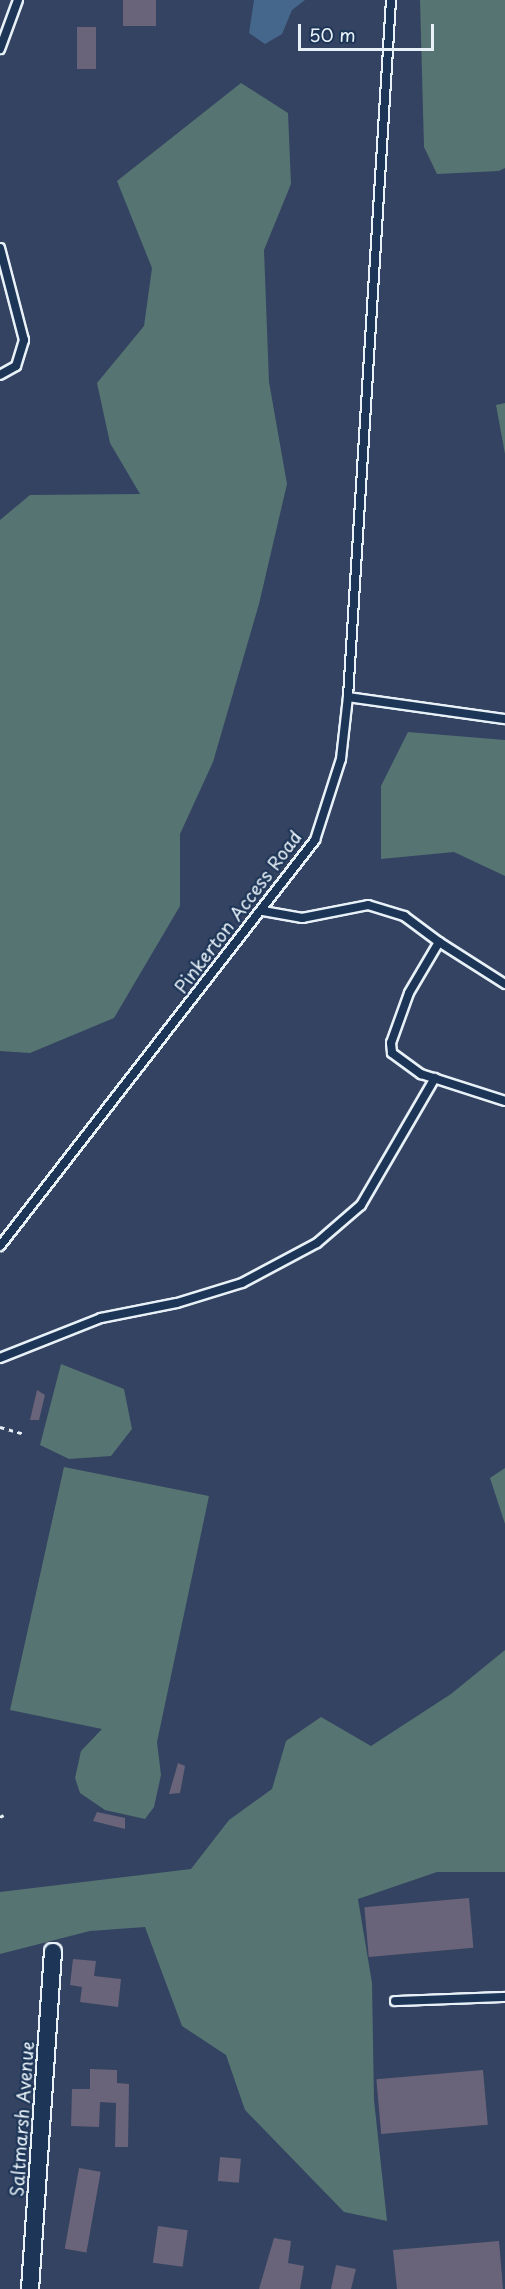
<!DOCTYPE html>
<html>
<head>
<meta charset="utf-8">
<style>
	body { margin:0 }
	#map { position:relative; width:505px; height:2289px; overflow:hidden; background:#344361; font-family:"Playpen Sans",sans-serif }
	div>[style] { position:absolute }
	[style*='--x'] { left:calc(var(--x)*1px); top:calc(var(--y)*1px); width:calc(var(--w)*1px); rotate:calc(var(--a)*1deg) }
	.green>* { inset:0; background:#567472 }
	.water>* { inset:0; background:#46678c }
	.building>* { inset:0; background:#696479; transform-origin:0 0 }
	.path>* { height:3px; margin-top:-1.5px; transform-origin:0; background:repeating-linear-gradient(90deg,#e8f1f8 0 4.5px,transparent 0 9px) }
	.roads { filter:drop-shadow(2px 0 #e8f1f8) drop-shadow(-2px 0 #e8f1f8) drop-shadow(0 2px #e8f1f8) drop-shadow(0 -2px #e8f1f8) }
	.service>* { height:8px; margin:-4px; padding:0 4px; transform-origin:4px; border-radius:4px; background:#1d3557 }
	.minor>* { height:16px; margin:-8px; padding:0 8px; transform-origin:8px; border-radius:8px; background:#1d3557 }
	span { translate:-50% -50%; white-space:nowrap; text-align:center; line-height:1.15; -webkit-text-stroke:4.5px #1d3557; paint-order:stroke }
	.street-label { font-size:18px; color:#e8f1f8 }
	.scale { position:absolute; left:298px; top:24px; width:136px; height:27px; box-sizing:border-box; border:3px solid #e8f1f8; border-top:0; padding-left:8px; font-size:18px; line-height:21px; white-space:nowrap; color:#e8f1f8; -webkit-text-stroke:4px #1d3557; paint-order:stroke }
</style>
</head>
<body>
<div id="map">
	<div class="green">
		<i style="clip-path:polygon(420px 0,505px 0,505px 168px,499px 171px,437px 174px,424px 147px)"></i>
		<i style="clip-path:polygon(241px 83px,288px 113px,291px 184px,264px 250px,269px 382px,287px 484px,259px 604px,213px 762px,180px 834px,180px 906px,114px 1018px,30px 1053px,0 1051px,0 520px,30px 495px,140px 494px,110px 443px,97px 383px,144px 326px,152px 268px,117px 181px)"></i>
		<i style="clip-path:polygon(505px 403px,505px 454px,496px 405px)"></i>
		<i style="clip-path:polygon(408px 732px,505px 740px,505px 876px,454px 852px,381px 859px,381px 786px)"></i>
		<i style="clip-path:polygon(61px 1364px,124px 1389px,132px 1429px,111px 1456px,69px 1459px,40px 1445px)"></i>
		<i style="clip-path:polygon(64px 1467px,209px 1496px,157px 1742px,161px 1775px,154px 1807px,145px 1819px,105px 1810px,80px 1793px,75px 1778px,81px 1751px,102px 1729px,10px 1710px)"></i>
		<i style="clip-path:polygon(505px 1468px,505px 1524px,490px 1478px)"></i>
		<i style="clip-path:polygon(505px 1650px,505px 1872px,437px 1872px,358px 1899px,372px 1983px,374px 2100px,387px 2221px,344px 2212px,245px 2110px,226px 2055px,182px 2026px,145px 1927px,90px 1931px,0 1954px,0 1892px,191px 1869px,229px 1820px,272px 1789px,286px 1741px,321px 1717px,371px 1746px,451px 1694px)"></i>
	</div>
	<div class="water">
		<i style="clip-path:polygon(254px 0,305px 0,292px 10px,282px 34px,265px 44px,249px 33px)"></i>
	</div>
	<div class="building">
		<i style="left:123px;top:0;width:33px;height:26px"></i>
		<i style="left:77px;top:27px;width:19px;height:42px"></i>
		<i style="clip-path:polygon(37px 1390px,45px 1395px,39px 1420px,30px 1420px)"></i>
		<i style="clip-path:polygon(178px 1763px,185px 1766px,180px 1793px,169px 1794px)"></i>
		<i style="clip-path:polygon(97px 1812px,125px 1818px,125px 1829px,93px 1821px)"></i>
		<i style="left:469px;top:1898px;width:50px;height:105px;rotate:85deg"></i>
		<i style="clip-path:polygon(73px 1959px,96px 1961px,94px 1976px,121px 1979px,118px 2007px,80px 2002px,82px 1987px,70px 1985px)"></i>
		<i style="clip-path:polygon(90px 2069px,117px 2070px,117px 2083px,129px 2084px,128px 2147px,115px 2147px,116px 2103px,100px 2102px,99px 2127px,71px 2126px,72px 2089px,90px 2089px)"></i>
		<i style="left:483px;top:2070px;width:55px;height:107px;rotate:85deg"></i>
		<i style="left:220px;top:2157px;width:21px;height:24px;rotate:5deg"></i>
		<i style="left:79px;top:2168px;width:22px;height:82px;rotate:10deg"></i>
		<i style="left:158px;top:2226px;width:30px;height:37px;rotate:8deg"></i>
		<i style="clip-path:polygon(274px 2238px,291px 2241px,288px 2263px,304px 2266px,300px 2289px,259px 2289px)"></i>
		<i style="clip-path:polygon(499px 2241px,503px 2289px,397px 2289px,393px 2250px)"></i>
		<i style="clip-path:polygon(336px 2265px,356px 2269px,351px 2289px,331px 2289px)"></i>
	</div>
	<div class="path">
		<i style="--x:0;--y:1427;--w:26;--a:16"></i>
		<i style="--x:0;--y:1817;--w:4;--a:-27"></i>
	</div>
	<div class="roads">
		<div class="service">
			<i style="--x:0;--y:49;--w:52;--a:-69.8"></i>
			<i style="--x:0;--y:248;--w:95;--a:75.4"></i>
			<i style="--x:24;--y:340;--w:27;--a:107"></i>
			<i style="--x:16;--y:366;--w:18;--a:151"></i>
			<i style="--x:348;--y:697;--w:698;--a:-86.47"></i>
			<i style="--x:263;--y:911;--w:40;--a:10"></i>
			<i style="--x:302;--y:918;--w:67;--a:-11.1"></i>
			<i style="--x:368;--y:905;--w:38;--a:17"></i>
			<i style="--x:404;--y:916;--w:44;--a:36.6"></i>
			<i style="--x:505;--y:984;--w:78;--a:-147.5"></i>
			<i style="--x:439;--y:942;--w:59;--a:120.5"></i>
			<i style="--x:409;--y:993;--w:53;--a:109.8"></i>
			<i style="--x:391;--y:1043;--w:10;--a:84"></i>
			<i style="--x:392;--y:1053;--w:36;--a:36"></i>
			<i style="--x:421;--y:1074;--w:88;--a:17.8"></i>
			<i style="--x:0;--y:1246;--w:514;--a:-52.19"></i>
			<i style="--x:315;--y:840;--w:85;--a:-72.2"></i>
			<i style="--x:341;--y:759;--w:62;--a:-83.6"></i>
			<i style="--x:348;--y:697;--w:159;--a:8"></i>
			<i style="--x:0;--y:1358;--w:109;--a:-21.6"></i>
			<i style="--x:101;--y:1318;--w:77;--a:-11.2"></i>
			<i style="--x:177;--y:1303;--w:68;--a:-17.1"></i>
			<i style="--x:242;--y:1283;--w:85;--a:-28.1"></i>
			<i style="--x:317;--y:1243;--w:58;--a:-40.8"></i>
			<i style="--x:361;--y:1205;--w:147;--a:-59.8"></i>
			<i style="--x:395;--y:2001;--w:110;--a:-2.1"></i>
		</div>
		<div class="minor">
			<i style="--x:30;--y:2289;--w:338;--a:-86.1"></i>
		</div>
	</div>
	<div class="street-label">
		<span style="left:238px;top:912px;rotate:-53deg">Pinkerton Access Road</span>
		<span style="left:22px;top:2119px;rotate:-86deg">Saltmarsh Avenue</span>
	</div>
	<div class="scale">50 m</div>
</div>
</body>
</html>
